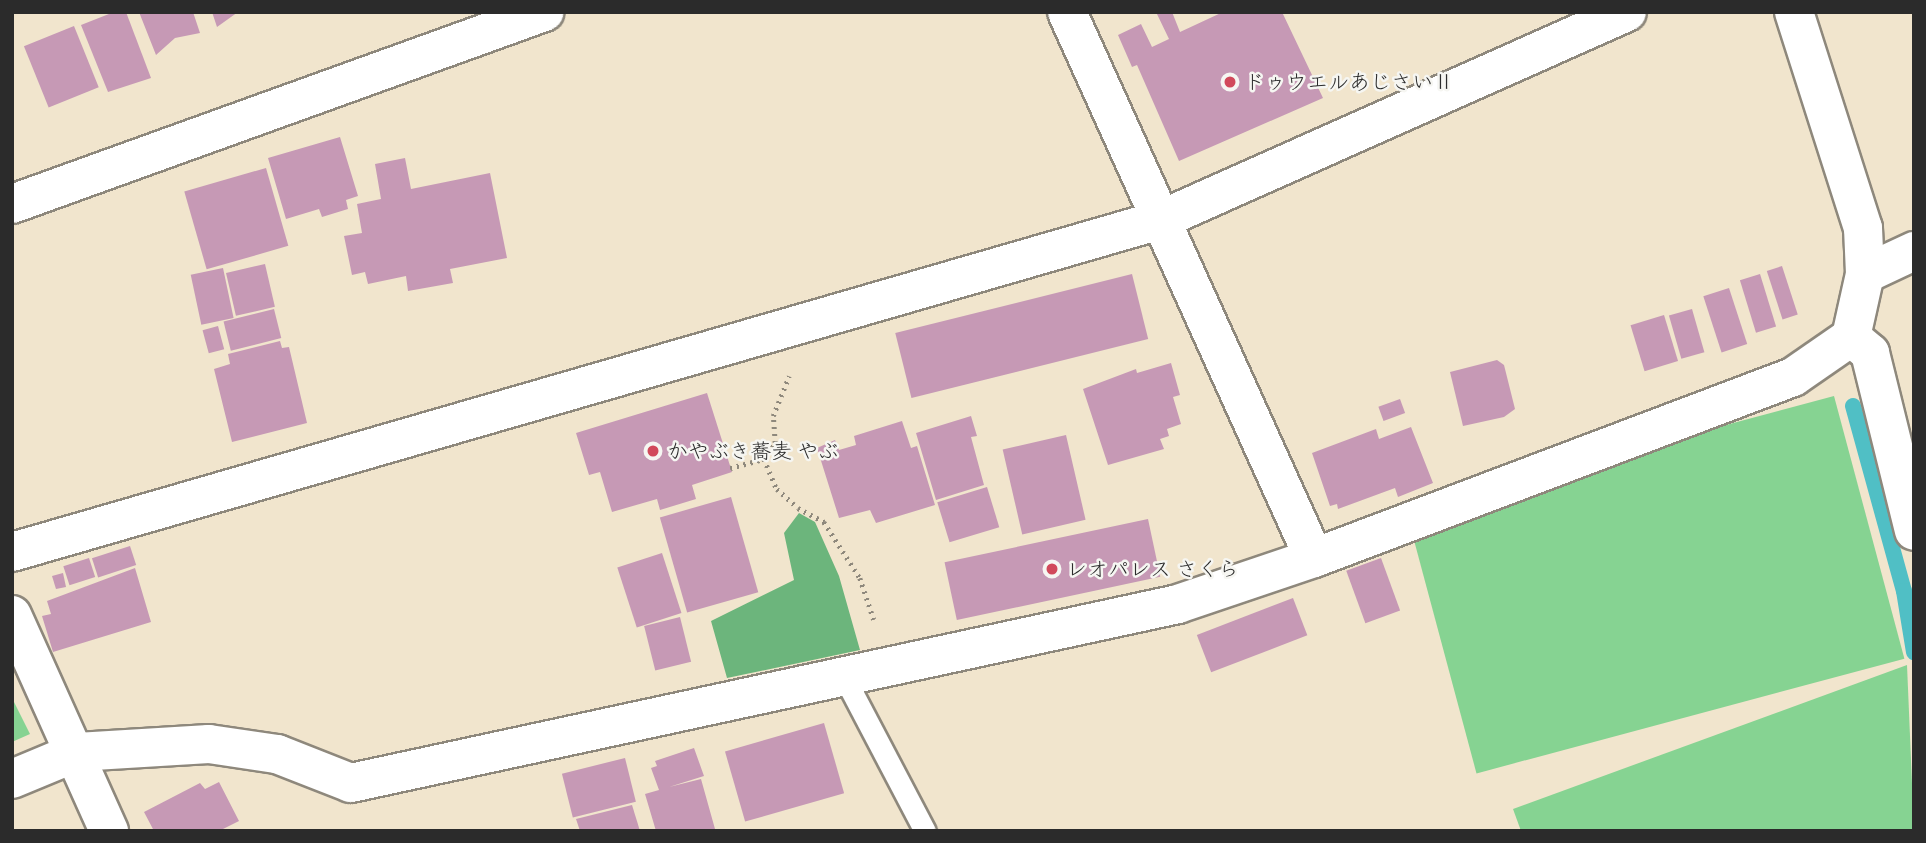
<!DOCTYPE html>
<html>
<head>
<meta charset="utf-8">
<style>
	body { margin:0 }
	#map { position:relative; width:1926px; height:843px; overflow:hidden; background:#f1e5cd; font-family:Sriracha,"Klee One",sans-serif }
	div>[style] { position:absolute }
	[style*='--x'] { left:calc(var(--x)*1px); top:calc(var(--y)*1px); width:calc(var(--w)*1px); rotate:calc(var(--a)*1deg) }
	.green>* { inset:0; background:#86d392; transform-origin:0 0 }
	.forest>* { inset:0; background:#6cb57c }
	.stream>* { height:16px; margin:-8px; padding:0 8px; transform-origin:8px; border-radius:8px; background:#50bfc5 }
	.building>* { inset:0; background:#c699b5; transform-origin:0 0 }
	.path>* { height:4.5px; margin-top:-2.25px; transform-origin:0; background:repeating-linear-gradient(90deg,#8e887c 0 2px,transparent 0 7px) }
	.roads { filter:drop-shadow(2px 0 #8e887c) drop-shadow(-2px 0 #8e887c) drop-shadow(0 2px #8e887c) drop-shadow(0 -2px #8e887c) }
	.lane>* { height:21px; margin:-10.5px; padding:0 10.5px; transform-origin:10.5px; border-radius:10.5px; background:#fff }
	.street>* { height:38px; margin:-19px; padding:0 19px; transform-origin:19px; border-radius:19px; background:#fff }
	.dots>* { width:19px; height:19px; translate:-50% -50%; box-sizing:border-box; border:4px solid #f6f6f2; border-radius:50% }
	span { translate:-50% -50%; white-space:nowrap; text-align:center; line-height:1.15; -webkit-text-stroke:5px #f6f6f2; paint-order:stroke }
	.poi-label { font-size:21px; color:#2b2b2b }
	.left { translate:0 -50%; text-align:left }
	.frame { position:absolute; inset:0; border:14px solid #2b2b2b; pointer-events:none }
</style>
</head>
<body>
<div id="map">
	<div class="green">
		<i style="left:1834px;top:396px;width:272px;height:443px;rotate:75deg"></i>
		<i style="clip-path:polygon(1907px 665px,1914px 831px,1521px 831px,1513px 809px)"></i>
		<i style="clip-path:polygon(12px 698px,30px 734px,12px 742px)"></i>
	</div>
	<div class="forest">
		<i style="clip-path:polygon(799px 513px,815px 522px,839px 576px,860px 650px,727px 678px,711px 621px,794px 580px,784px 533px)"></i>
	</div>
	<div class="stream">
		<i style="--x:1853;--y:406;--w:192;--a:74.6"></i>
		<i style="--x:1904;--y:591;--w:62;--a:80.7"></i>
	</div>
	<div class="building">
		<i style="clip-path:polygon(114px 12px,126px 12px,151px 78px,108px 92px,81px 25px)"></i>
		<i style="clip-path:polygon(139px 12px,193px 12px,200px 33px,175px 38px,156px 55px)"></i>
		<i style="clip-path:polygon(212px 12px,238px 12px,217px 27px)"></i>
		<i style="clip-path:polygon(1156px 12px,1172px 12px,1180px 32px,1223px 12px,1282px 12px,1323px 98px,1179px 161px,1137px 65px,1132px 67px,1118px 35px,1141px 24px,1152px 47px,1169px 39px)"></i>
		<i style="left:74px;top:26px;width:66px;height:54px;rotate:68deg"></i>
		<i style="clip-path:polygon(340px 137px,358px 196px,346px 200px,348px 209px,322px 217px,319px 209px,286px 219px,268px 158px)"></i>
		<i style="clip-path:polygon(405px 158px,411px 189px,490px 173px,507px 258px,450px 269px,453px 283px,408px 291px,406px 276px,368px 284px,365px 272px,352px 275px,344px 236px,362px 233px,357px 204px,381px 199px,375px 164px)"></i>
		<i style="left:266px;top:168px;width:81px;height:85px;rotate:74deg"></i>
		<i style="left:265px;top:264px;width:44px;height:40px;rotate:77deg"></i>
		<i style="left:1782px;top:266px;width:51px;height:16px;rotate:72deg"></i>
		<i style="left:223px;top:268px;width:51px;height:33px;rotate:78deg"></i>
		<i style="left:1132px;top:274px;width:67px;height:244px;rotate:76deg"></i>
		<i style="left:1760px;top:274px;width:55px;height:21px;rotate:73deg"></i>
		<i style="left:1729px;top:288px;width:59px;height:27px;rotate:72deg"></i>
		<i style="left:274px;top:309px;width:30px;height:52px;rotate:76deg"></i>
		<i style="left:1692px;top:309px;width:45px;height:24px;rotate:74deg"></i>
		<i style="left:1664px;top:315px;width:48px;height:35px;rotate:73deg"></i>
		<i style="left:218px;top:326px;width:24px;height:16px;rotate:75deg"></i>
		<i style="clip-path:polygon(280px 341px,282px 348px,289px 347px,307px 423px,232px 442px,214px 369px,230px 364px,228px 354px)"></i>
		<i style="clip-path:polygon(1497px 360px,1504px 365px,1515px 409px,1504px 417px,1463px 426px,1450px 372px)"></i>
		<i style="clip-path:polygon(1171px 363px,1180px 395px,1173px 397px,1181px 424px,1167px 429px,1169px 436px,1160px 439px,1164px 449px,1108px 465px,1083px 389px,1136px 369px,1137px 373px)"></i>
		<i style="clip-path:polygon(707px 393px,732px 472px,692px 485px,696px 499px,660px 510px,657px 499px,612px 512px,600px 472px,589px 475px,576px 433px)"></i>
		<i style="left:1400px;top:399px;width:15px;height:23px;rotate:70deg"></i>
		<i style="clip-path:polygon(971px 416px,977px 436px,971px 437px,984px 485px,936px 500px,916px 433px)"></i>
		<i style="clip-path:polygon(902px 421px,911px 448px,917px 446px,935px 505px,876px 523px,870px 510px,839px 518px,817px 448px,835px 440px,839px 450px,856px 445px,854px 436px)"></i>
		<i style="clip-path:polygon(1411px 427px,1433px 483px,1398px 497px,1395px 488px,1338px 509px,1337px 504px,1330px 506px,1312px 453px,1376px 429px,1379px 439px)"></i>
		<i style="left:1066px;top:435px;width:87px;height:65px;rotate:77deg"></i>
		<i style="left:987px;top:487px;width:42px;height:52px;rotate:73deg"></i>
		<i style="left:731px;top:497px;width:99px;height:74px;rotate:74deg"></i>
		<i style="left:1148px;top:519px;width:59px;height:208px;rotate:78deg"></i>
		<i style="left:130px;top:546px;width:20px;height:40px;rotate:72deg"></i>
		<i style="left:662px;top:553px;width:63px;height:47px;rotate:72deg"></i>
		<i style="left:89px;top:558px;width:20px;height:27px;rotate:72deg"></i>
		<i style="left:1381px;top:558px;width:56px;height:37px;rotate:70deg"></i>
		<i style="clip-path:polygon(135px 568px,151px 622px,53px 652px,42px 616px,51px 614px,47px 601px)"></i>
		<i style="clip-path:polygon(63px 573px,66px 587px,56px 589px,52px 576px)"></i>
		<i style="left:1293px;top:598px;width:40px;height:103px;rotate:69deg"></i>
		<i style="left:680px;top:617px;width:46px;height:37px;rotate:76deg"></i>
		<i style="left:824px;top:723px;width:73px;height:103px;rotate:74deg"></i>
		<i style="clip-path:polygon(694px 748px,704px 776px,669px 787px,701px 779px,715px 829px,656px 831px,645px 794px,659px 790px,651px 768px,657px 766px,655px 761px)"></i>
		<i style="left:625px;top:758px;width:45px;height:65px;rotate:76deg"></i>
		<i style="clip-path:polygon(219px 782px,239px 821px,219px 831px,154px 831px,144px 812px,200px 783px,205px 789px)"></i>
		<i style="clip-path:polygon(632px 805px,640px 831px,580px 831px,576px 819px)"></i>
	</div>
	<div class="path">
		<i style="--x:764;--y:459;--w:33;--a:67"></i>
		<i style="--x:777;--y:489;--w:28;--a:42"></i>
		<i style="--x:798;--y:508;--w:30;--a:28"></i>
		<i style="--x:824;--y:522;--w:67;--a:57.3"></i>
		<i style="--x:860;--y:578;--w:44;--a:71.6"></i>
		<i style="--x:730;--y:468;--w:35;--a:-15"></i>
		<i style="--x:764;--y:459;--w:19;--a:-55"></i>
		<i style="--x:775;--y:443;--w:27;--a:-94"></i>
		<i style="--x:773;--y:416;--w:43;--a:-68.2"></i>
	</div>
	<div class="roads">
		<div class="lane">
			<i style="--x:844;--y:677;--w:174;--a:62.3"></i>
		</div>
		<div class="street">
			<i style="--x:1067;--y:12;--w:599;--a:65.66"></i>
			<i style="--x:1794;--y:12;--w:227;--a:72.3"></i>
			<i style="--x:1863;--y:228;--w:46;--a:87.5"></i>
			<i style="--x:1865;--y:274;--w:65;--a:102.5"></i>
			<i style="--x:1851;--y:337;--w:25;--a:40"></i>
			<i style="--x:1870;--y:353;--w:183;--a:76.1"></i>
			<i style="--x:12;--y:204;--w:566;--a:-19.84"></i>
			<i style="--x:1865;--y:274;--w:54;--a:-25.1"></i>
			<i style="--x:12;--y:552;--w:1195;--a:-16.13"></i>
			<i style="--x:1160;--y:220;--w:511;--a:-24.01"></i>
			<i style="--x:12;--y:615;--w:237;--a:65.8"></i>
			<i style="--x:12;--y:779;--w:70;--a:-22.6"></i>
			<i style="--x:77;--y:752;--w:132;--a:-3.5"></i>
			<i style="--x:209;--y:744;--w:69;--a:8.4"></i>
			<i style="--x:277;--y:754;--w:79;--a:21.4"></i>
			<i style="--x:351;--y:783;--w:846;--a:-12.21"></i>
			<i style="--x:1178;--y:604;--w:144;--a:-18.7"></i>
			<i style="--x:1314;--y:558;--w:512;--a:-20.7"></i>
			<i style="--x:1793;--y:377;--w:70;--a:-34.6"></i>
		</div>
	</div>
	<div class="dots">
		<i style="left:1230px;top:82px;background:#d1495b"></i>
		<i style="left:653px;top:451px;background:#d1495b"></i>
		<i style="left:1052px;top:569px;background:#d1495b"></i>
	</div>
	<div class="poi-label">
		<span class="left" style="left:1244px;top:82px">ドゥウエルあじさいⅡ</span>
		<span class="left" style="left:667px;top:451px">かやぶき蕎麦 やぶ</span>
		<span class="left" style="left:1066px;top:569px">レオパレス さくら</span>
	</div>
	<div class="frame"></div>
</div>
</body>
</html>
